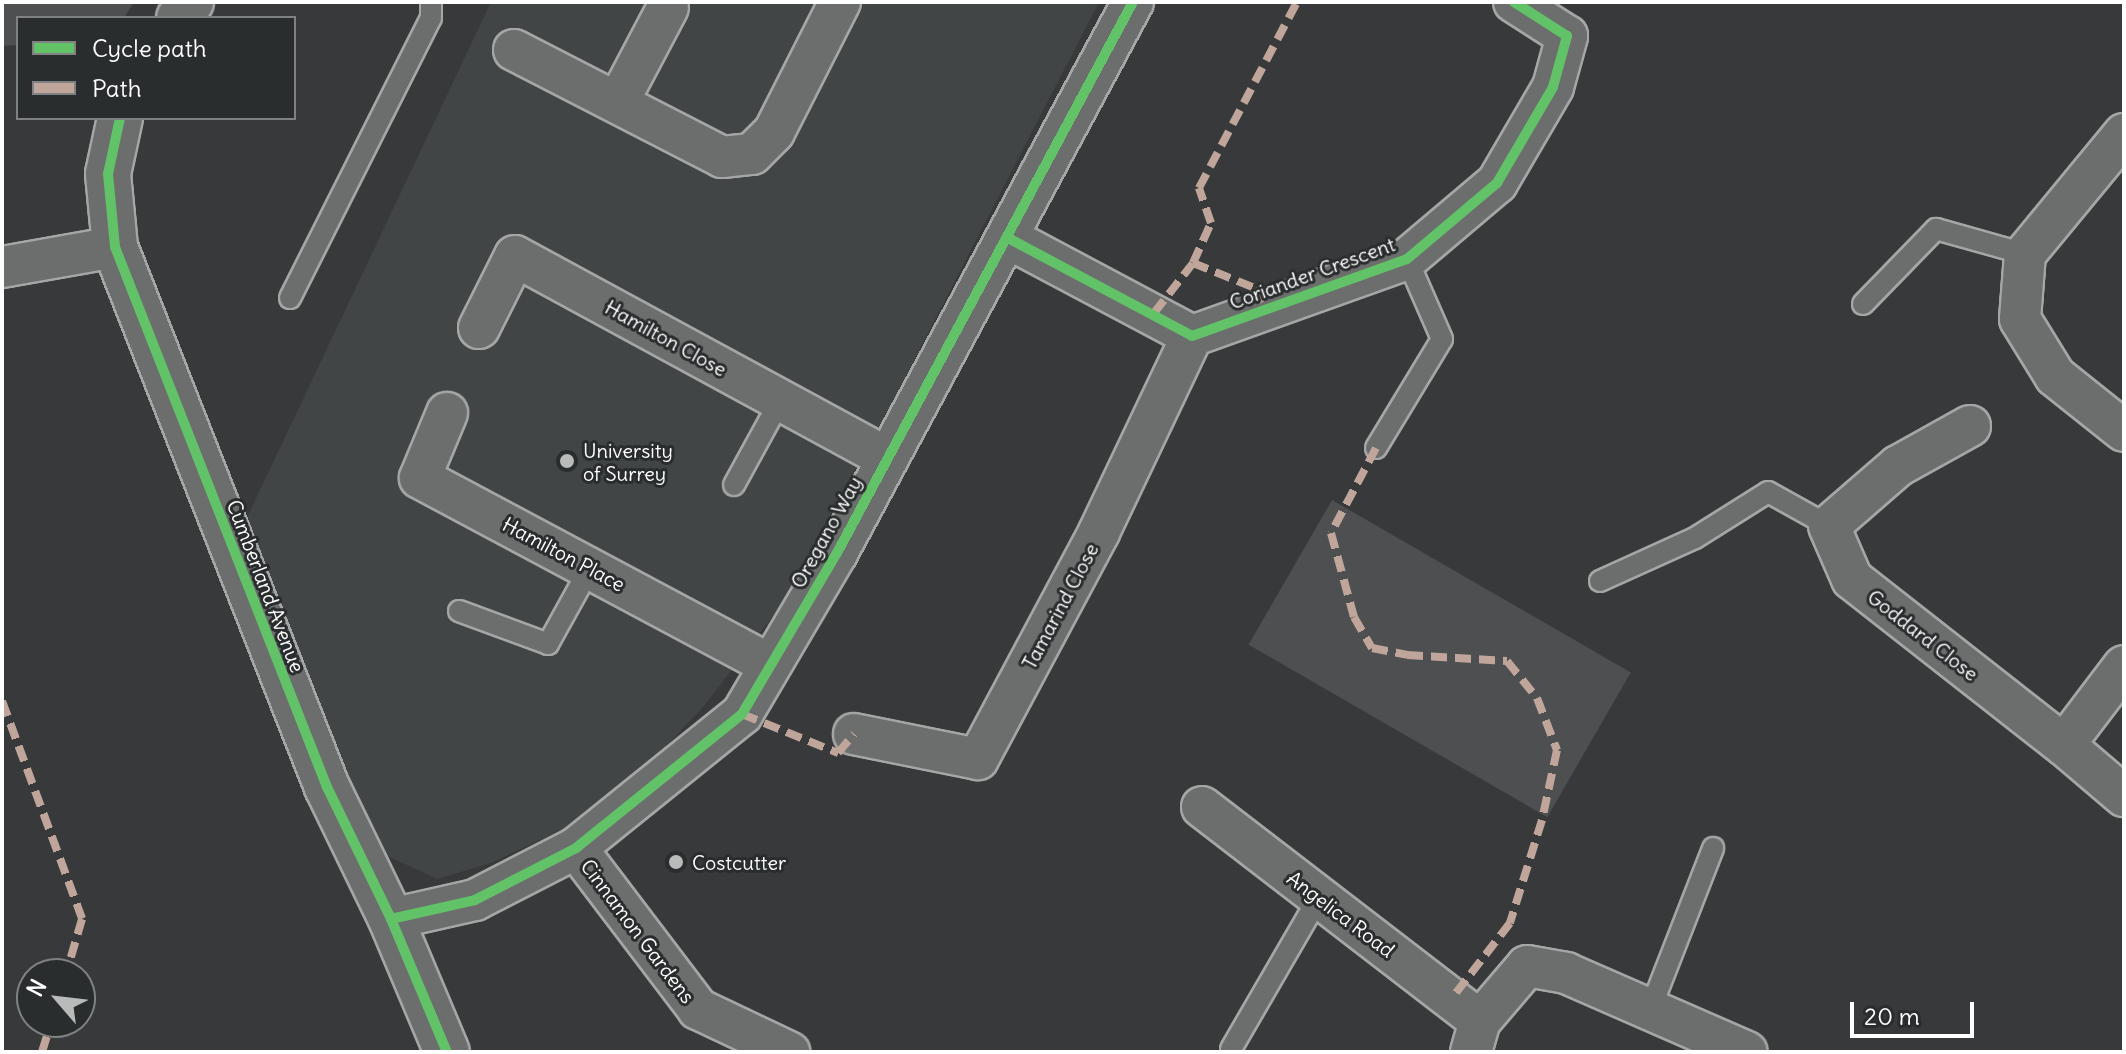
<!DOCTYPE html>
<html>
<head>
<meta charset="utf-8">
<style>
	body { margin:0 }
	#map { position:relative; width:2126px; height:1054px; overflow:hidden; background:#38393a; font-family:Delius,sans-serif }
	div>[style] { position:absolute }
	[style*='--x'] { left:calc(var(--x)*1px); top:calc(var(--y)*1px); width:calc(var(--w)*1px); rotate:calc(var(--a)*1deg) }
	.built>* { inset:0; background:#424546 }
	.green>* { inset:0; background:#4d4f50; transform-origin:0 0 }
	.roads { filter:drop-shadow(2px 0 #a5a6a6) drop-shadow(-2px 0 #a5a6a6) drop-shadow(0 2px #a5a6a6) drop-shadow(0 -2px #a5a6a6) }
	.lane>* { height:20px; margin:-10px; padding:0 10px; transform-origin:10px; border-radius:10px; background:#6c6d6d }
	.street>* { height:40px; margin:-20px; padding:0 20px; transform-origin:20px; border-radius:20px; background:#6c6d6d }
	.secondary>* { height:44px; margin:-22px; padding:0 22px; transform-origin:22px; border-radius:22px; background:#6c6d6d }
	.quiet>* { height:8px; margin-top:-4px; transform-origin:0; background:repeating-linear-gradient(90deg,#c0a59a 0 16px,transparent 0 24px) }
	.cycleway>* { height:10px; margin:-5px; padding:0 5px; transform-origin:5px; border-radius:5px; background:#61c268 }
	.dots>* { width:22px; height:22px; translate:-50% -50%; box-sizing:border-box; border:4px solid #2a2d2e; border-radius:50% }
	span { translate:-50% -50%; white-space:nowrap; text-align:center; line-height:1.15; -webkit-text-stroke:6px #2a2d2e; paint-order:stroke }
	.street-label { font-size:20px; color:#fff }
	.poi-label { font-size:20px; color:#fff }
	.left { translate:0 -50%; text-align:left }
	.frame { position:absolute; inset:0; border:4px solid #fff; pointer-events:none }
	.legend { position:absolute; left:16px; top:16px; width:280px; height:104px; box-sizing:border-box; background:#2a2d2e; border:2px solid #7f8182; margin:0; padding:10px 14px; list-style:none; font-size:24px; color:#fff }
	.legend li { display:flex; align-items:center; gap:16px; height:40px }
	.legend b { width:40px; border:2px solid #7f8182 }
	.north { position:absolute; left:16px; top:958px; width:80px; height:80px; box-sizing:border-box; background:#2a2d2e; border:2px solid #7f8182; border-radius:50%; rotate:298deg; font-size:22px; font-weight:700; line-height:32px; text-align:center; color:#fff }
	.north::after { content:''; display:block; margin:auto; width:28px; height:36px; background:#b9baba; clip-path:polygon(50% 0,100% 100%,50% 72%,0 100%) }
	.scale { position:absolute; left:1850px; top:1002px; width:124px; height:36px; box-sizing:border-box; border:4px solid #fff; border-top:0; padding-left:10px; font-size:24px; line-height:28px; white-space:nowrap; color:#fff; -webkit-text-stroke:6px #2a2d2e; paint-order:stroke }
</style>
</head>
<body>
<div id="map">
	<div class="built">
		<i style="clip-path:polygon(491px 2px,1099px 2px,895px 397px,779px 608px,704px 706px,644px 770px,565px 828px,491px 863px,437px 879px,375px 850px,244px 524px)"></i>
	</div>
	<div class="green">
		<i style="clip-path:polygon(2px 2px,134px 2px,124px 18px,18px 18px,18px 45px,2px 46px)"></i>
		<i style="left:1332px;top:500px;width:345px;height:167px;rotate:30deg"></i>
	</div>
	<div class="roads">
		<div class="lane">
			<i style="--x:290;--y:298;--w:313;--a:-63.3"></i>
			<i style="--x:431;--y:18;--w:16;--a:-90"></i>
			<i style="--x:1863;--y:304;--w:105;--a:-45.8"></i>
			<i style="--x:1936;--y:229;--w:92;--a:15.7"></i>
			<i style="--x:1376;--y:448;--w:127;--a:-58.8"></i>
			<i style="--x:1442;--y:339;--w:87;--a:-113.6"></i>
			<i style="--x:734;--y:485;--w:96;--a:-61.3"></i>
			<i style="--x:1600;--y:581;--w:104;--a:-24.4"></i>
			<i style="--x:1695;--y:538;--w:86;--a:-32.2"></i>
			<i style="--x:1768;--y:492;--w:70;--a:29.1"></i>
			<i style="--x:459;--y:611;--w:95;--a:20.3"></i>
			<i style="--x:548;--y:644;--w:87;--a:-61.1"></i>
			<i style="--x:1650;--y:1010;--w:174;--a:-68.7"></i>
			<i style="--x:1231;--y:1049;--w:176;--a:-59.9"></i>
		</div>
		<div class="street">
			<i style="--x:514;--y:50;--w:234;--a:27.2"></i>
			<i style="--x:722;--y:157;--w:30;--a:-6"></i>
			<i style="--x:752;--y:154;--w:31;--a:-45"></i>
			<i style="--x:774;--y:132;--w:146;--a:-63.1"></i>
			<i style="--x:618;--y:102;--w:107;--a:-62.2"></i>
			<i style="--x:2124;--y:134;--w:156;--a:129.5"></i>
			<i style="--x:2025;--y:254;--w:65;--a:94.4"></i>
			<i style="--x:2020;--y:319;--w:67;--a:58.4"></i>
			<i style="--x:2055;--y:376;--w:88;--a:38.6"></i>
			<i style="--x:1008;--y:238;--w:208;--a:28"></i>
			<i style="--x:1192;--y:336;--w:228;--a:-19.7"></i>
			<i style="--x:1407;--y:259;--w:118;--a:-40.2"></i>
			<i style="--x:1497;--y:183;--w:111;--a:-59.7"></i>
			<i style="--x:1553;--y:87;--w:53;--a:-74.6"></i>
			<i style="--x:1567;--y:36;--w:63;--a:-147.3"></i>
			<i style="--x:2;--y:267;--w:115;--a:-10"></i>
			<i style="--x:479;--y:328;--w:80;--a:-63.4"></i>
			<i style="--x:515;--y:256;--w:423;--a:28.5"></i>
			<i style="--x:447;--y:413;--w:70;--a:112.6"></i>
			<i style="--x:420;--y:478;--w:397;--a:28.1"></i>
			<i style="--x:1970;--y:426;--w:82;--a:150.9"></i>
			<i style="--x:1898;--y:466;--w:91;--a:139"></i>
			<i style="--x:1829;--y:526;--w:58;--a:66.5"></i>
			<i style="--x:1852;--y:579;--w:269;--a:38.1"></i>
			<i style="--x:2064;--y:745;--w:99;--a:-52.8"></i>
			<i style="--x:854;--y:734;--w:126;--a:11.4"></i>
			<i style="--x:978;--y:759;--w:257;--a:-61.9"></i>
			<i style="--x:1099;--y:532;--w:217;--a:-64.6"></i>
			<i style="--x:2064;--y:745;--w:79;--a:40.4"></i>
			<i style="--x:1202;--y:807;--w:351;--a:37.6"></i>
			<i style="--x:576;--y:848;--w:202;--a:52.8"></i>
			<i style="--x:698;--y:1009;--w:101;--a:25.3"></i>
			<i style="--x:391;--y:919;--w:86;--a:-12.7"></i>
			<i style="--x:475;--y:900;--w:114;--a:-27.2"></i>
			<i style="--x:576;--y:848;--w:213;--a:-38.9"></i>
			<i style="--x:742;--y:714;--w:187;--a:-59.5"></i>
			<i style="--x:837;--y:553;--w:625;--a:-61.76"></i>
			<i style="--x:1471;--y:1052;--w:32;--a:-74"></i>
			<i style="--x:1480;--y:1021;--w:72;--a:-49.5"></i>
			<i style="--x:1527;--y:966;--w:40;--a:10"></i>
			<i style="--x:1566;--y:973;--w:197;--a:23.6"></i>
		</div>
		<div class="secondary">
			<i style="--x:179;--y:18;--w:20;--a:-53"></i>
			<i style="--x:120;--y:118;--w:57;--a:102.1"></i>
			<i style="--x:108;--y:174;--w:73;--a:84.5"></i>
			<i style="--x:115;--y:247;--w:580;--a:68.57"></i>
			<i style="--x:327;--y:787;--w:147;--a:64.1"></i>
			<i style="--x:391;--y:919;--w:144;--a:67.2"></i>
		</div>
	</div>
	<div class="quiet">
		<i style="--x:1193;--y:263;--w:67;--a:22"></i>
		<i style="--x:1255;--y:288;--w:25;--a:56"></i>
		<i style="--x:1154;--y:313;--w:63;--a:-52"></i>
		<i style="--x:1193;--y:263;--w:44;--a:-65.8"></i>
		<i style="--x:1211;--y:223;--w:37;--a:-109"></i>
		<i style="--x:1199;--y:188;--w:210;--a:-62.2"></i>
		<i style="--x:1376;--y:448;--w:96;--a:117.9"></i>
		<i style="--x:1331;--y:533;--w:87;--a:74.7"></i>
		<i style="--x:1354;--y:617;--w:36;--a:60"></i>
		<i style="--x:1372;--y:648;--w:36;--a:11"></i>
		<i style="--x:1407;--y:655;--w:100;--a:3.4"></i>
		<i style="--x:1507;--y:661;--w:48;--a:51"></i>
		<i style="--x:1537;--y:698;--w:56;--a:69"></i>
		<i style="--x:1557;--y:750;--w:72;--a:102.1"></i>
		<i style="--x:1542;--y:820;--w:108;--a:107.3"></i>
		<i style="--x:1510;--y:923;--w:95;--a:127.7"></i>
		<i style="--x:2;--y:701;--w:232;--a:69.8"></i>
		<i style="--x:82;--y:919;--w:57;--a:106.2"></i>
		<i style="--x:742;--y:714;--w:104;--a:22.1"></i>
		<i style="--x:838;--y:753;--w:25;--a:-50"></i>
		<i style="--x:42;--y:1052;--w:31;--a:-73"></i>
	</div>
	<div class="cycleway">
		<i style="--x:120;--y:118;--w:57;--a:102.1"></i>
		<i style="--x:108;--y:174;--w:73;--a:84.5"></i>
		<i style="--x:115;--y:247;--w:580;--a:68.57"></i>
		<i style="--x:327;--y:787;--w:147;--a:64.1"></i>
		<i style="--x:391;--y:919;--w:144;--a:67.2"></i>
		<i style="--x:1008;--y:238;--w:208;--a:28"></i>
		<i style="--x:1192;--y:336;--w:228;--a:-19.7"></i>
		<i style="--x:1407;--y:259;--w:118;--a:-40.2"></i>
		<i style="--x:1497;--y:183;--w:111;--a:-59.7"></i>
		<i style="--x:1553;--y:87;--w:53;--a:-74.6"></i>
		<i style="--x:1567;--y:36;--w:63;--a:-147.3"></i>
		<i style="--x:391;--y:919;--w:86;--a:-12.7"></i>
		<i style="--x:475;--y:900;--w:114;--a:-27.2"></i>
		<i style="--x:576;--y:848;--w:213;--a:-38.9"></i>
		<i style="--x:742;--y:714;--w:187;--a:-59.5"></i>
		<i style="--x:837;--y:553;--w:625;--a:-61.76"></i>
	</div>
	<div class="dots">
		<i style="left:567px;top:461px;background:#b9baba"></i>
		<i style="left:676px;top:862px;background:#b9baba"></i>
	</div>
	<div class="street-label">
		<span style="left:1312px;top:273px;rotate:-20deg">Coriander Crescent</span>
		<span style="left:666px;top:338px;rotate:29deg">Hamilton Close</span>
		<span style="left:826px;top:532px;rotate:-61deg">Oregano Way</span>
		<span style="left:564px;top:554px;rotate:28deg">Hamilton Place</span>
		<span style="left:266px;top:586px;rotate:69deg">Cumberland Avenue</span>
		<span style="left:1060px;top:606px;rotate:-62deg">Tamarind Close</span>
		<span style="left:1923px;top:635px;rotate:38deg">Goddard Close</span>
		<span style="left:1341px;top:914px;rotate:37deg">Angelica Road</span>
		<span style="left:638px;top:931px;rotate:53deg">Cinnamon Gardens</span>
	</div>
	<div class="poi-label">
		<span class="left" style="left:583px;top:462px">University<br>of Surrey</span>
		<span class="left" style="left:692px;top:862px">Costcutter</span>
	</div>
	<div class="frame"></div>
	<ul class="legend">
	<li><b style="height:10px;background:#61c268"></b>Cycle path</li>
	<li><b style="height:10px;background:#c0a59a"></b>Path</li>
	</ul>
	<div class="north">N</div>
	<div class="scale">20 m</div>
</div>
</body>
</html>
